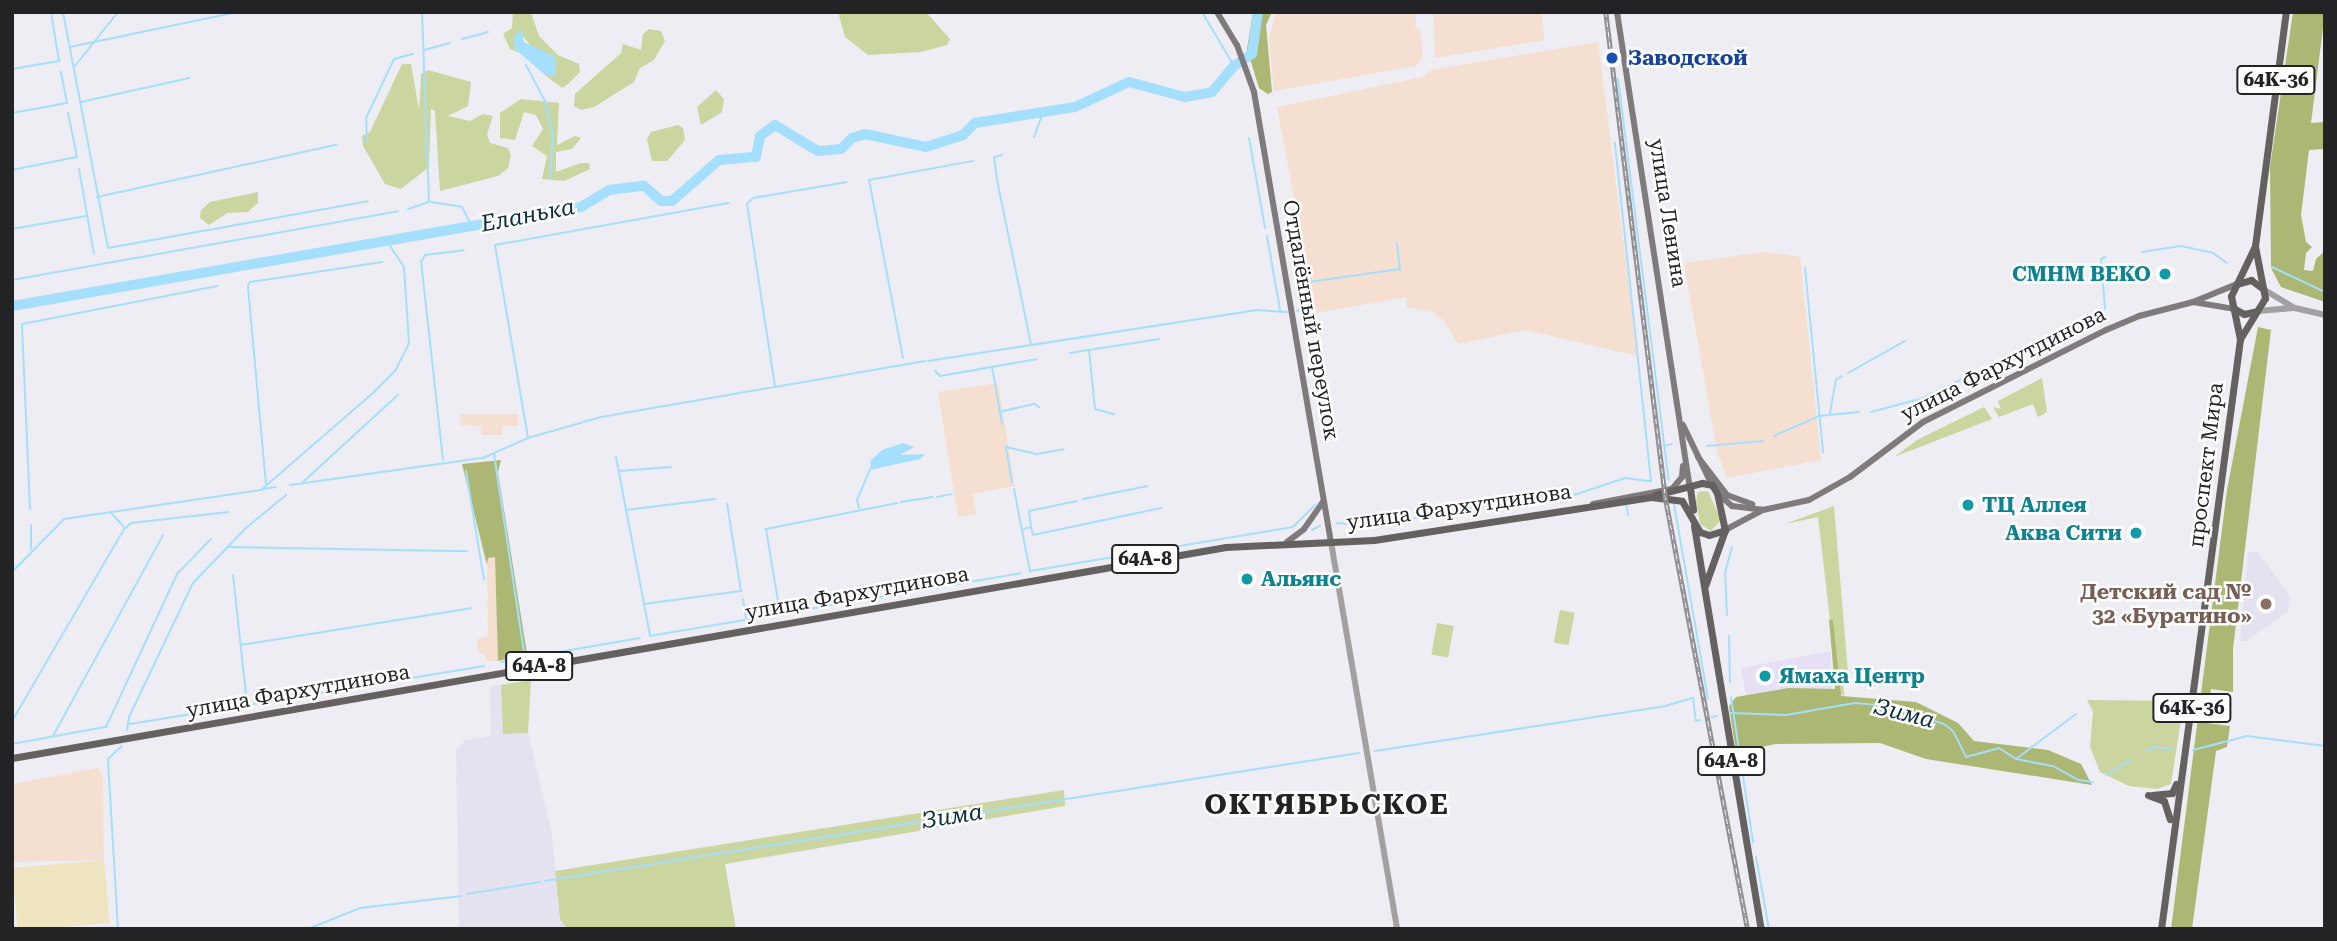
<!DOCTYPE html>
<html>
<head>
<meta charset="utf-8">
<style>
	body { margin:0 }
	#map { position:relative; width:2337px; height:941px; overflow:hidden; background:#eeedf3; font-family:"Roboto Serif",serif }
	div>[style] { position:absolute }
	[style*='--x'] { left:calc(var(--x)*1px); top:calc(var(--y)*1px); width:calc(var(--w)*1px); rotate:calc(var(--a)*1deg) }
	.commercial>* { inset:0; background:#e6e0f6 }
	.industrial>* { inset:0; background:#f4dfd1 }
	.built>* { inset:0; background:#e5e2ef }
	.green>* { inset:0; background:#cbd5a0; transform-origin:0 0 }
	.forest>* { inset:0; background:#abb772 }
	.sand>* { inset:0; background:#eee4bf; transform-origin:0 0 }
	.water>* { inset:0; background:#a5dfff }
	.stream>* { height:2px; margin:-1px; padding:0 1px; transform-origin:1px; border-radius:1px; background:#a5dfff }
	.river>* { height:10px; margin:-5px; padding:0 5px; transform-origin:5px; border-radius:5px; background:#a5dfff }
	.tertiary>* { height:6px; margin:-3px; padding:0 3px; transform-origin:3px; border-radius:3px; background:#a3a0a1 }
	.secondary>* { height:6px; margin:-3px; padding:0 3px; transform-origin:3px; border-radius:3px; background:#7f7b7c }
	.primary>* { height:7px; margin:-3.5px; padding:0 3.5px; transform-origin:3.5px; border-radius:3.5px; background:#666161 }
	.rail>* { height:4.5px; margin-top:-2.25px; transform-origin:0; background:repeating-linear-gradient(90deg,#fff 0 5px,#8f8e92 0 10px); box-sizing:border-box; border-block:2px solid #8f8e92 }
	.dots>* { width:19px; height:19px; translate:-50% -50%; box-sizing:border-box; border:4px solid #fff; border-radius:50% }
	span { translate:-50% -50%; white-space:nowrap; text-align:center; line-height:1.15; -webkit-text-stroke:5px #fff; paint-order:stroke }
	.shield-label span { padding:2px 5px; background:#fff; border:2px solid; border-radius:5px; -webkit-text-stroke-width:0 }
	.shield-label { font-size:19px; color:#232325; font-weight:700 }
	.transit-label { font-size:21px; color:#164399; font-weight:700 }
	.left { translate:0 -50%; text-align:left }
	.street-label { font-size:21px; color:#232325 }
	.culture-label { font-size:21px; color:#0d838f; font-weight:700 }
	.right { translate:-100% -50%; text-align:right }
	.education-label { font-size:21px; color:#785e54; font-weight:700 }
	.water-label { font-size:23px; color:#0b2d3d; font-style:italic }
	.district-label { font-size:28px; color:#232325; font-weight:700; letter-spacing:2px }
	.frame { position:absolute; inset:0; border:14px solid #232325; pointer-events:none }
</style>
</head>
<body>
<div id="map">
	<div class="commercial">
		<i style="clip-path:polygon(1830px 651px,1833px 692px,1788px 688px,1746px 695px,1741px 668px)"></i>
	</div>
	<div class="industrial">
		<i style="clip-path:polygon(1276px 12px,1417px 12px,1415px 27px,1420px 29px,1423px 57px,1415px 66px,1274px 91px,1269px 40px)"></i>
		<i style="clip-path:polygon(1433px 12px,1542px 12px,1544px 40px,1435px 58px)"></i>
		<i style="clip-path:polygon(1598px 42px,1638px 356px,1525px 330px,1458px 344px,1445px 322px,1433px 312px,1407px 307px,1406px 297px,1316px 313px,1277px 107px,1423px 77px,1431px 70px)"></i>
		<i style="clip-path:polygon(1765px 252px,1800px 257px,1821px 460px,1727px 478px,1717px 452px,1684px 263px)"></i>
		<i style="clip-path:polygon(998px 383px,1015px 486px,973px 494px,976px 514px,958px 517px,938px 392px)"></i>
		<i style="clip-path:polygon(461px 414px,518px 414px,518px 426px,502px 426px,502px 435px,481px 435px,481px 426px,460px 425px)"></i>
		<i style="clip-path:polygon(495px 557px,498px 661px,486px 661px,485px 654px,479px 654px,477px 639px,488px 636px,487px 558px)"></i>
		<i style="clip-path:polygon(98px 768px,103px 777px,104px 860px,12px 862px,12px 784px)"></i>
	</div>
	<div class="built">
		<i style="clip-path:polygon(2248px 552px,2258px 552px,2290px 596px,2288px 612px,2246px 641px,2240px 641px)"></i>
		<i style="clip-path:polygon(501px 685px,503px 734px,528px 733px,552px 834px,558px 907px,567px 929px,459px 929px,456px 751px,465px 740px,491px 736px,490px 686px)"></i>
	</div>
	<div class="green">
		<i style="clip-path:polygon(513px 12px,531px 13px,539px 36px,558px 55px,579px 64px,580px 72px,568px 84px,562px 88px,545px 75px,555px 75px,522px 35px,515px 49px,522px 54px,510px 49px,503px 34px,512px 28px)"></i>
		<i style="clip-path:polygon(838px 12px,926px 12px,950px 39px,947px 45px,921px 52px,868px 55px,845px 37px)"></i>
		<i style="clip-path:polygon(649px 29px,661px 31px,665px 41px,654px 60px,640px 68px,634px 82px,594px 107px,581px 110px,574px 106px,575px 94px,621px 53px,623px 44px,641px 50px,643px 34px)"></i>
		<i style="clip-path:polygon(402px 64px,411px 64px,419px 110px,421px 74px,428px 70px,471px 82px,468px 106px,448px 116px,470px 121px,483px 114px,493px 116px,487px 134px,490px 143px,508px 148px,511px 155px,508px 168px,498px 176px,440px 191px,435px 111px,431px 109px,429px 167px,401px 189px,385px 184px,363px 146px,362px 136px,370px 132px)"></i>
		<i style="clip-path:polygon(716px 90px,724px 99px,722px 112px,701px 125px,697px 107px)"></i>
		<i style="clip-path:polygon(521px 99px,559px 103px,557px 145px,575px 136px,581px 138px,572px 149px,556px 152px,556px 172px,581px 163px,589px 163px,590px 169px,564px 181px,542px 179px,547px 156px,532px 146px,543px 129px,536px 115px,524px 112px,515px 140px,500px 138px,500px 113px)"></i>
		<i style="clip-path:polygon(678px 125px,683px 128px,685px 140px,667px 161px,652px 161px,647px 139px,651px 132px)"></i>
		<i style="clip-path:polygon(258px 192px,258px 203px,248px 212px,227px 213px,209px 225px,200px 218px,201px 210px,210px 202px)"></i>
		<i style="clip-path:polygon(2042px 378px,2047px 412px,2038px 417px,2033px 404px,1999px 417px,1993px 407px,2001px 409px,1998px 401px)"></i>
		<i style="clip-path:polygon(1984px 407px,1992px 419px,1894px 457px,1917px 440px)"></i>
		<i style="clip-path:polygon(1708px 491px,1721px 520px,1711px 531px,1700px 524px,1696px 501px,1698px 492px)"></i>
		<i style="clip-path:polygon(1834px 506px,1848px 673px,1843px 679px,1844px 696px,1840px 694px,1836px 671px,1818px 517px,1785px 524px)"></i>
		<i style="left:1560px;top:610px;width:15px;height:33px;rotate:11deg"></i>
		<i style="left:1437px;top:623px;width:17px;height:32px;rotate:10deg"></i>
		<i style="clip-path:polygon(531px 680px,528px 733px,503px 734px,501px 685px)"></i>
		<i style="clip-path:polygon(2087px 700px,2184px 701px,2171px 784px,2157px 789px,2129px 786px,2100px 772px,2090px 747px,2093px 711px)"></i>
		<i style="clip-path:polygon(1064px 790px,1065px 806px,725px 864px,736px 929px,567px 929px,560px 919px,555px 871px)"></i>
	</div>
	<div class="forest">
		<i style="clip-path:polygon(1253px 12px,1272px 12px,1266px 25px,1272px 92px,1268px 94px,1259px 88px,1247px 49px)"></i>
		<i style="clip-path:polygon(2293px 12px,2325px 12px,2311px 123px,2325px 122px,2325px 149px,2309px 150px,2301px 215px,2306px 242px,2312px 247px,2306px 253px,2304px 270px,2313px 271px,2316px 259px,2325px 251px,2325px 302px,2281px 287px,2271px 268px,2270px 167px)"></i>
		<i style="clip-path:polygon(2258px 327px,2271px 330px,2233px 649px,2233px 692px,2211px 689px,2207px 723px,2230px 726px,2227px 747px,2216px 751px,2192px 929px,2171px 929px,2227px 490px)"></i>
		<i style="clip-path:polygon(501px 460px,498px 472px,527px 654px,498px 661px,495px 557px,488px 558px,487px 565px,462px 464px)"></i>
		<i style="clip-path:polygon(1829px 619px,1833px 621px,1841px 696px,1916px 702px,1958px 723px,1974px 741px,2048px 750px,2081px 764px,2092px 785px,1926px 759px,1880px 743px,1776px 744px,1736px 752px,1729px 706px,1736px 697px,1788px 688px,1835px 689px)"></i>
	</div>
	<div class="sand">
		<i style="left:104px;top:860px;width:63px;height:92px;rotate:85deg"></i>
	</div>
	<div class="water">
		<i style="clip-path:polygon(522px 29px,524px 42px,556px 57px,555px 76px,545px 75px,515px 49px,513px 38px)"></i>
		<i style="clip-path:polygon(903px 443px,914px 447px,900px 455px,925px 454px,920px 459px,870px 470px,871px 460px,882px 450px)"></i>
	</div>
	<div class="stream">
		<i style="--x:63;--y:12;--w:240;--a:79.2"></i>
		<i style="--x:108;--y:248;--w:264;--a:-10.2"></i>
		<i style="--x:422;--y:12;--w:190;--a:87.9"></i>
		<i style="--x:1202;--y:12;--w:63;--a:59.3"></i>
		<i style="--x:462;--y:39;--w:27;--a:-15"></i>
		<i style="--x:70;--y:47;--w:171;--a:-11.8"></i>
		<i style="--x:424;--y:50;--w:27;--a:-15"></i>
		<i style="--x:526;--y:65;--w:41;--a:62.2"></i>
		<i style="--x:545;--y:101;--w:36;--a:77"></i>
		<i style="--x:553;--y:136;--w:42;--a:94.1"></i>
		<i style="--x:75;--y:66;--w:69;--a:-51.5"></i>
		<i style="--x:12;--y:69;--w:48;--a:-9.7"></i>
		<i style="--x:59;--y:61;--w:50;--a:-99.3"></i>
		<i style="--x:1618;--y:79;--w:404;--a:82.8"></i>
		<i style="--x:81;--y:102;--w:111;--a:-12.5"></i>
		<i style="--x:12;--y:113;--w:56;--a:-10.3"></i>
		<i style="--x:67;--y:103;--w:32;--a:-101"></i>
		<i style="--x:1034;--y:137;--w:27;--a:-70"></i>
		<i style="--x:1249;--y:138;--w:91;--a:79.9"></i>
		<i style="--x:367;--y:142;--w:24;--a:-92"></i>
		<i style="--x:366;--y:118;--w:65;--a:-64.6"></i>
		<i style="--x:394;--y:59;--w:20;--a:-15"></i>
		<i style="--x:1002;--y:155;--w:8;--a:166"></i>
		<i style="--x:994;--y:157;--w:28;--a:82"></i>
		<i style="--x:998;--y:185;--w:162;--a:78.3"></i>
		<i style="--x:79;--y:169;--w:86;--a:80"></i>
		<i style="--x:12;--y:170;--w:66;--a:-11.3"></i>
		<i style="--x:77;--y:157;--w:45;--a:-101.6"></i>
		<i style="--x:97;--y:197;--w:245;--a:-12.3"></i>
		<i style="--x:431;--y:202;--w:31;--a:9"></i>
		<i style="--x:462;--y:207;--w:22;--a:63"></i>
		<i style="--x:408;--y:209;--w:21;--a:-19"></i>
		<i style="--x:12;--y:229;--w:75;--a:-10"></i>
		<i style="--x:1267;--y:236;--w:75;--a:80"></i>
		<i style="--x:2142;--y:252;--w:39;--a:-9"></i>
		<i style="--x:2181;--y:246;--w:33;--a:12"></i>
		<i style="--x:2213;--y:253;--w:17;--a:36"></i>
		<i style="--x:2105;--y:257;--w:4;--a:153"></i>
		<i style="--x:2101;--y:259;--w:50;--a:85.4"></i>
		<i style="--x:2272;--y:267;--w:59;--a:25.3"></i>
		<i style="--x:1805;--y:268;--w:185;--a:84.4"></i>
		<i style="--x:12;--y:280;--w:392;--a:-10.1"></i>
		<i style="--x:1309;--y:282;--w:92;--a:-8.1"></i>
		<i style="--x:1400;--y:269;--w:26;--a:-97"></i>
		<i style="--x:1297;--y:311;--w:5;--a:-22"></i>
		<i style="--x:1302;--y:309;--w:25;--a:-101"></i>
		<i style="--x:1297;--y:284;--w:5;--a:-11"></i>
		<i style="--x:2026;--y:349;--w:73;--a:-27.6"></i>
		<i style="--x:1089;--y:350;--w:59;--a:84.2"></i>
		<i style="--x:1095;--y:409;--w:20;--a:15"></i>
		<i style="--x:1070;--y:353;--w:90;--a:-8.9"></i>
		<i style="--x:903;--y:358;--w:181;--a:-100.8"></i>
		<i style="--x:869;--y:180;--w:106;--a:-10.4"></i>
		<i style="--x:928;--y:361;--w:333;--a:-8.8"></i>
		<i style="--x:1257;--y:310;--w:30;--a:4"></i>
		<i style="--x:992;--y:367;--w:58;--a:80"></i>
		<i style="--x:935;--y:371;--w:7;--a:45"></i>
		<i style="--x:940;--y:376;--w:98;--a:-9.9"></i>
		<i style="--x:1848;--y:373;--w:65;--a:-29.3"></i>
		<i style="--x:775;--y:387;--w:185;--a:-98.7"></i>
		<i style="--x:747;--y:204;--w:8;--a:-45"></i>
		<i style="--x:753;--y:198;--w:95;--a:-9.7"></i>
		<i style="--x:999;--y:412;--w:37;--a:-13"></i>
		<i style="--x:1035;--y:404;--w:6;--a:39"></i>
		<i style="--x:1871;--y:412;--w:54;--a:-15.1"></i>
		<i style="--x:1923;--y:398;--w:99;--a:-25.8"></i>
		<i style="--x:1830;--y:413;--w:34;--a:-80"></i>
		<i style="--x:1836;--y:380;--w:7;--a:-34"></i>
		<i style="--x:1774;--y:436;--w:49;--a:-24"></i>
		<i style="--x:1819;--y:416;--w:40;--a:-5.7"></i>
		<i style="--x:528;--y:438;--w:196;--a:-99.7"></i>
		<i style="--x:495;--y:245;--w:237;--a:-10.2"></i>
		<i style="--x:1664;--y:446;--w:8;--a:-14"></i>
		<i style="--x:1707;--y:446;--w:56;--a:-5.1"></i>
		<i style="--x:494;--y:454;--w:206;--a:81.4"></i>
		<i style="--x:616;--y:457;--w:182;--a:79.2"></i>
		<i style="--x:650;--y:636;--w:376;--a:-9.6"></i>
		<i style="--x:443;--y:460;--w:199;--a:-96.3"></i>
		<i style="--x:421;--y:262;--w:8;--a:-60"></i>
		<i style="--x:425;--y:255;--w:39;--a:-7"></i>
		<i style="--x:466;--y:471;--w:110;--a:80.6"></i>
		<i style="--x:619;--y:471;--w:52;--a:-4.4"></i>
		<i style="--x:303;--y:482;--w:129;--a:-42.5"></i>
		<i style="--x:1012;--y:482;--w:36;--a:-100"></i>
		<i style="--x:1006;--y:447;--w:32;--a:13"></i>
		<i style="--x:1037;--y:454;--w:27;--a:-10"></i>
		<i style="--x:266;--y:485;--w:200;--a:-95.2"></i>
		<i style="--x:248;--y:286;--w:4;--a:-63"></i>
		<i style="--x:250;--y:282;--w:134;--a:-8.6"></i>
		<i style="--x:290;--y:485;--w:195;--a:-8"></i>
		<i style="--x:483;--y:458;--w:49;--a:-24"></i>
		<i style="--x:528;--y:438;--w:76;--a:-16"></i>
		<i style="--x:601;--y:417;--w:329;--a:-9.8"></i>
		<i style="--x:263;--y:489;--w:13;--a:-9"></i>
		<i style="--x:1014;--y:489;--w:84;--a:79"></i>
		<i style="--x:1030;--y:571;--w:267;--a:-9.5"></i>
		<i style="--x:1293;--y:527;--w:31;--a:-45"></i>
		<i style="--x:937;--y:497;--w:15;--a:-11"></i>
		<i style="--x:1083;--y:499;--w:66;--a:-11.3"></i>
		<i style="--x:901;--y:502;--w:32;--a:-9"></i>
		<i style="--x:1626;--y:504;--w:11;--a:80"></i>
		<i style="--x:1674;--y:504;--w:198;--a:80.1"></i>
		<i style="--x:859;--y:508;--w:8;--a:-104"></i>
		<i style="--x:857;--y:500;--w:33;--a:-67"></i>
		<i style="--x:30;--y:509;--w:185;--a:-92.5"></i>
		<i style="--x:22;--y:324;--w:199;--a:-11"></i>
		<i style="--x:626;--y:510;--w:90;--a:-7"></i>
		<i style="--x:1337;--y:523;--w:32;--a:5"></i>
		<i style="--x:1369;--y:526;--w:190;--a:-10"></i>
		<i style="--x:1556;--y:493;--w:13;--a:18"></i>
		<i style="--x:1568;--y:497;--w:60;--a:-18.4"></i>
		<i style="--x:1625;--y:478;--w:26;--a:7"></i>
		<i style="--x:1651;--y:481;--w:340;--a:-96.1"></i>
		<i style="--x:31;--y:525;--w:24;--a:90"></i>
		<i style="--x:1031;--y:527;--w:16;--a:-97"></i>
		<i style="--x:1029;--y:511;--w:49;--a:-11.8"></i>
		<i style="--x:126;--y:528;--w:7;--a:-45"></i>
		<i style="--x:131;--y:523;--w:98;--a:-6.5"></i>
		<i style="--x:1024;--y:529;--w:7;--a:-16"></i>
		<i style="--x:1031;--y:527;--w:8;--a:76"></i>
		<i style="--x:1033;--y:535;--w:131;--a:-11.9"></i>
		<i style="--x:1312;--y:530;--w:9;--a:-27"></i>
		<i style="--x:228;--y:547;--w:239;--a:1"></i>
		<i style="--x:12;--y:572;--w:74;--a:-45.5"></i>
		<i style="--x:64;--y:519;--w:199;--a:-8.4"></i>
		<i style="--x:261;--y:490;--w:150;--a:-40.9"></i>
		<i style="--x:374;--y:392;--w:30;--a:-45"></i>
		<i style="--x:395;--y:371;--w:31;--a:-63"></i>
		<i style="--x:409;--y:343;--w:76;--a:-93.8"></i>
		<i style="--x:404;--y:267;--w:30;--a:-124"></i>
		<i style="--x:233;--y:575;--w:129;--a:83.8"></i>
		<i style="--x:743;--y:599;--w:20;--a:81"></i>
		<i style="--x:644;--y:604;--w:98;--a:-7.6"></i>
		<i style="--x:741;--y:591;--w:88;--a:-99.1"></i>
		<i style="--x:780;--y:613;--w:85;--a:-99.5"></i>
		<i style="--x:766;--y:529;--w:134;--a:-11.2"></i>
		<i style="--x:1727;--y:615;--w:42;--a:-92.7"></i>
		<i style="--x:1725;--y:573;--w:27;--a:-75"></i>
		<i style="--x:1729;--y:636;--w:46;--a:88.8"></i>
		<i style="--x:241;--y:645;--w:233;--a:-9.1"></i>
		<i style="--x:501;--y:662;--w:141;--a:-9.8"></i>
		<i style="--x:1731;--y:697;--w:147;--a:81.4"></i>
		<i style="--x:1730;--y:713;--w:56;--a:2"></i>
		<i style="--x:1786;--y:715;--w:70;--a:-9.9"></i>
		<i style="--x:1855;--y:703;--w:33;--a:5"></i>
		<i style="--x:1888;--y:706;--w:59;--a:17.8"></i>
		<i style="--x:1944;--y:724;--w:11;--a:38"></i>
		<i style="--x:1953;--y:731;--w:29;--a:63"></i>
		<i style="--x:1966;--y:757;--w:34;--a:-15"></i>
		<i style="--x:1999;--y:748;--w:20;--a:33"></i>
		<i style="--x:2016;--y:759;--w:38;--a:11"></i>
		<i style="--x:2053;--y:766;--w:29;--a:29"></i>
		<i style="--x:2078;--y:780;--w:15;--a:8"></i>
		<i style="--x:1712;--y:717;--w:5;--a:-11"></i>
		<i style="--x:12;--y:721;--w:224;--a:-59.7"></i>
		<i style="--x:125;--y:528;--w:21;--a:-133"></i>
		<i style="--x:130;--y:724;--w:359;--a:-9.3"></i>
		<i style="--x:127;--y:730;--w:13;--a:-81"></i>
		<i style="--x:129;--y:717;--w:148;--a:-64.5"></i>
		<i style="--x:193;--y:583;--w:76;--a:-46.1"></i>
		<i style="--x:246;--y:528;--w:52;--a:-39.5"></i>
		<i style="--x:53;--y:736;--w:229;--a:-61.3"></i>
		<i style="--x:12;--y:744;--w:96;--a:-10.3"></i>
		<i style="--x:106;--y:727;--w:169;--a:-65.1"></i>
		<i style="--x:177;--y:574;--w:49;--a:-45.8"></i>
		<i style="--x:2193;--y:750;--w:56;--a:-14.5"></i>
		<i style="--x:2247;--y:736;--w:79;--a:7.3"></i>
		<i style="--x:1375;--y:751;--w:293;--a:-8.8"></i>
		<i style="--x:1665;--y:706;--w:29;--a:-16"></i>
		<i style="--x:1693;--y:698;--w:23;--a:83"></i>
		<i style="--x:1696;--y:721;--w:4;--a:-14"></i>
		<i style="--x:2146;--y:751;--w:10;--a:-24"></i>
		<i style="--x:2155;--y:747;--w:17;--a:7"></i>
		<i style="--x:2016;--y:759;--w:75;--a:-36.9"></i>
		<i style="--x:2106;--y:775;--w:27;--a:-31"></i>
		<i style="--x:1756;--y:857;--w:73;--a:79.8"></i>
		<i style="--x:545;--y:881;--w:824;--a:-8.94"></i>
		<i style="--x:467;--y:894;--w:74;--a:-9.3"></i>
		<i style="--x:118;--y:929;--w:170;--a:-93.4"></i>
		<i style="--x:108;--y:759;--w:19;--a:-43"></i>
		<i style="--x:308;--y:929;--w:56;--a:-22"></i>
		<i style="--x:360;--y:908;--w:102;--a:-6.8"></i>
	</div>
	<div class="river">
		<i style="--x:12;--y:306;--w:578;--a:-9.87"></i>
		<i style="--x:581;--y:207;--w:33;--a:-31"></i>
		<i style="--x:609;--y:190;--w:35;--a:-7"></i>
		<i style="--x:644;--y:186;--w:23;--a:41"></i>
		<i style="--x:661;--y:201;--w:11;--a:0"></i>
		<i style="--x:672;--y:201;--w:62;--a:-41.1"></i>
		<i style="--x:719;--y:160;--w:37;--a:-5"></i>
		<i style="--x:756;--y:157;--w:21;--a:-79"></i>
		<i style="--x:760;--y:136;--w:19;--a:-36"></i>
		<i style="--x:775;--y:125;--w:50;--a:31.2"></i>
		<i style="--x:818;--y:151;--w:23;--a:-5"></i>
		<i style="--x:841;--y:149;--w:16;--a:-45"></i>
		<i style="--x:852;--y:138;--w:14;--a:-17"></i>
		<i style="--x:865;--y:134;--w:62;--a:12"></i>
		<i style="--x:926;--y:147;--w:39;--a:-18"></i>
		<i style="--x:963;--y:135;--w:17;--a:-45"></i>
		<i style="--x:975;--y:123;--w:101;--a:-9.1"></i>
		<i style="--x:1075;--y:107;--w:60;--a:-24.8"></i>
		<i style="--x:1129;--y:82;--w:58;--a:15"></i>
		<i style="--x:1185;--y:97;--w:27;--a:-10"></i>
		<i style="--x:1212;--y:92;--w:34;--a:-50"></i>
		<i style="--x:1234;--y:66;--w:22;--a:-34"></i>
		<i style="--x:1252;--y:54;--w:42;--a:-81.9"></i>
	</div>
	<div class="tertiary">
		<i style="--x:2263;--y:289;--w:37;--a:31"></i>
		<i style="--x:2295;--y:308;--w:31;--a:13"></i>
		<i style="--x:2258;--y:311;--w:35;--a:-5"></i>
		<i style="--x:1331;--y:542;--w:393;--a:80.3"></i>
	</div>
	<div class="secondary">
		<i style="--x:1217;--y:12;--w:39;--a:59"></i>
		<i style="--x:1237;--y:45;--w:50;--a:70.1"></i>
		<i style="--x:1254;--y:92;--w:457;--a:80.3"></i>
		<i style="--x:1617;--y:12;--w:482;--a:81.3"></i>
		<i style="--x:2193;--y:302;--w:48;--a:-22.2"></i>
		<i style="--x:1683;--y:425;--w:67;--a:64.2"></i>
		<i style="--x:1698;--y:457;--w:48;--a:52.7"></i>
		<i style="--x:1727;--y:495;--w:27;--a:20"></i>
		<i style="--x:1717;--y:493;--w:20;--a:41"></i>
		<i style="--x:1732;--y:506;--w:31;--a:7"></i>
		<i style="--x:1763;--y:510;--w:47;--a:-12.3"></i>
		<i style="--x:1809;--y:500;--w:47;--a:-29.3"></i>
		<i style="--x:1850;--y:477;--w:91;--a:-37"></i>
		<i style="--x:1923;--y:422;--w:205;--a:-26.7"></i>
		<i style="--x:2106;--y:330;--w:36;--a:-23"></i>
		<i style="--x:2139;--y:316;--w:56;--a:-14.5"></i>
		<i style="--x:2193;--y:302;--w:43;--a:9.5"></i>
		<i style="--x:1593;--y:504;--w:80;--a:-10.8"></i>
		<i style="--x:1672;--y:489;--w:16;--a:-50"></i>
		<i style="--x:1682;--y:477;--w:11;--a:-85"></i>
		<i style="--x:1725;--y:530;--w:43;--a:-27.8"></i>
		<i style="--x:1287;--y:542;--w:21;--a:-37"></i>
		<i style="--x:1304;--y:529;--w:33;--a:-55"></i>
	</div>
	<div class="primary">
		<i style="--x:2237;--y:284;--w:15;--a:-16"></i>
		<i style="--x:2251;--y:280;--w:14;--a:36"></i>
		<i style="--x:2235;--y:309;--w:10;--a:29"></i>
		<i style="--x:2244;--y:314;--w:13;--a:-13"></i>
		<i style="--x:2240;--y:339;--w:48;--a:-58.6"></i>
		<i style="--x:2265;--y:298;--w:53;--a:-100.9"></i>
		<i style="--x:2255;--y:246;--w:236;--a:-82.5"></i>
		<i style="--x:1690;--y:488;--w:22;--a:82"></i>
		<i style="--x:1655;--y:495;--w:49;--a:-14.3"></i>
		<i style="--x:1702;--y:483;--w:10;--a:11"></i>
		<i style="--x:1712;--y:485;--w:9;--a:58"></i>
		<i style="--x:1717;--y:493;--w:38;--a:78"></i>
		<i style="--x:1725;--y:530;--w:59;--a:109.7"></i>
		<i style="--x:1694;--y:526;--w:409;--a:80.6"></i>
		<i style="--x:12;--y:758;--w:1232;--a:-9.86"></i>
		<i style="--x:1226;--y:547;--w:148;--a:-2.7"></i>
		<i style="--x:1374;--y:540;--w:280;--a:-8.8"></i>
		<i style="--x:1651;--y:497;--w:31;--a:7"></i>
		<i style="--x:1682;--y:501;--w:36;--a:60"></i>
		<i style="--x:1700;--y:532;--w:9;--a:18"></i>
		<i style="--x:1709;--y:535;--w:17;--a:-17"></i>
		<i style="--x:2148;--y:795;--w:17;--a:21"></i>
		<i style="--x:2164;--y:801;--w:19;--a:72"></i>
		<i style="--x:2152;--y:795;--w:20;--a:-6"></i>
		<i style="--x:2172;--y:793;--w:10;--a:-66"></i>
		<i style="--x:2161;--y:929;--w:595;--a:-82.37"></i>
		<i style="--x:2240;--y:339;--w:44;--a:-101.8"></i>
		<i style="--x:2231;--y:296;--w:55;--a:-64.4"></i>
	</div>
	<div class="rail">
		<i style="--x:1606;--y:12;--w:487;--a:83"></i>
		<i style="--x:1665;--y:495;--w:442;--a:79.2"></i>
	</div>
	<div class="dots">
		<i style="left:1612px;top:58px;background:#1a4fb4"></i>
		<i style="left:2165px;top:274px;background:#0f9aa8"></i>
		<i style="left:1968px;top:505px;background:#0f9aa8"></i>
		<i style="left:2136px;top:533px;background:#0f9aa8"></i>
		<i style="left:1247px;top:579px;background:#0f9aa8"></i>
		<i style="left:2266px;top:604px;background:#8d6e63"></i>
		<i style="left:1765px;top:676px;background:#0f9aa8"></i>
	</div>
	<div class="shield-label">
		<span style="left:2276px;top:80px">64К-36</span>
		<span style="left:1145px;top:559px">64А-8</span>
		<span style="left:539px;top:666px">64А-8</span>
		<span style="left:2192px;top:708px">64К-36</span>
		<span style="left:1731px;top:761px">64А-8</span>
	</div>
	<div class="transit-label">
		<span class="left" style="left:1628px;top:58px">Заводской</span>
	</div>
	<div class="street-label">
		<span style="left:1668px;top:213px;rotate:81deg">улица Ленина</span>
		<span style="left:1311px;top:320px;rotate:80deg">Отдалённый переулок</span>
		<span style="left:2003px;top:364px;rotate:-27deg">улица Фархутдинова</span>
		<span style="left:2206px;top:465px;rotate:-83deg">проспект Мира</span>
		<span style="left:1459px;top:507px;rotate:-8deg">улица Фархутдинова</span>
		<span style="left:857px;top:593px;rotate:-10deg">улица Фархутдинова</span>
		<span style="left:298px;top:691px;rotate:-10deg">улица Фархутдинова</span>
	</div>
	<div class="culture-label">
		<span class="right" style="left:2151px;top:274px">СМНМ ВЕКО</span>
		<span class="left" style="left:1982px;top:505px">ТЦ Аллея</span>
		<span class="right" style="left:2122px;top:533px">Аква Сити</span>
		<span class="left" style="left:1261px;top:579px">Альянс</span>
		<span class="left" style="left:1779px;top:676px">Ямаха Центр</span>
	</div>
	<div class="education-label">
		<span class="right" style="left:2252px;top:604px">Детский сад №<br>32 «Буратино»</span>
	</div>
	<div class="water-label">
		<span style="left:528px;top:216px;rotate:-11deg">Еланька</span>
		<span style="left:1904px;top:714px;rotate:14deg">Зима</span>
		<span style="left:952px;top:817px;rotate:-9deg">Зима</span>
	</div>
	<div class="district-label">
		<span style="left:1327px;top:805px">ОКТЯБРЬСКОЕ</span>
	</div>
	<div class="frame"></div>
</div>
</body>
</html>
